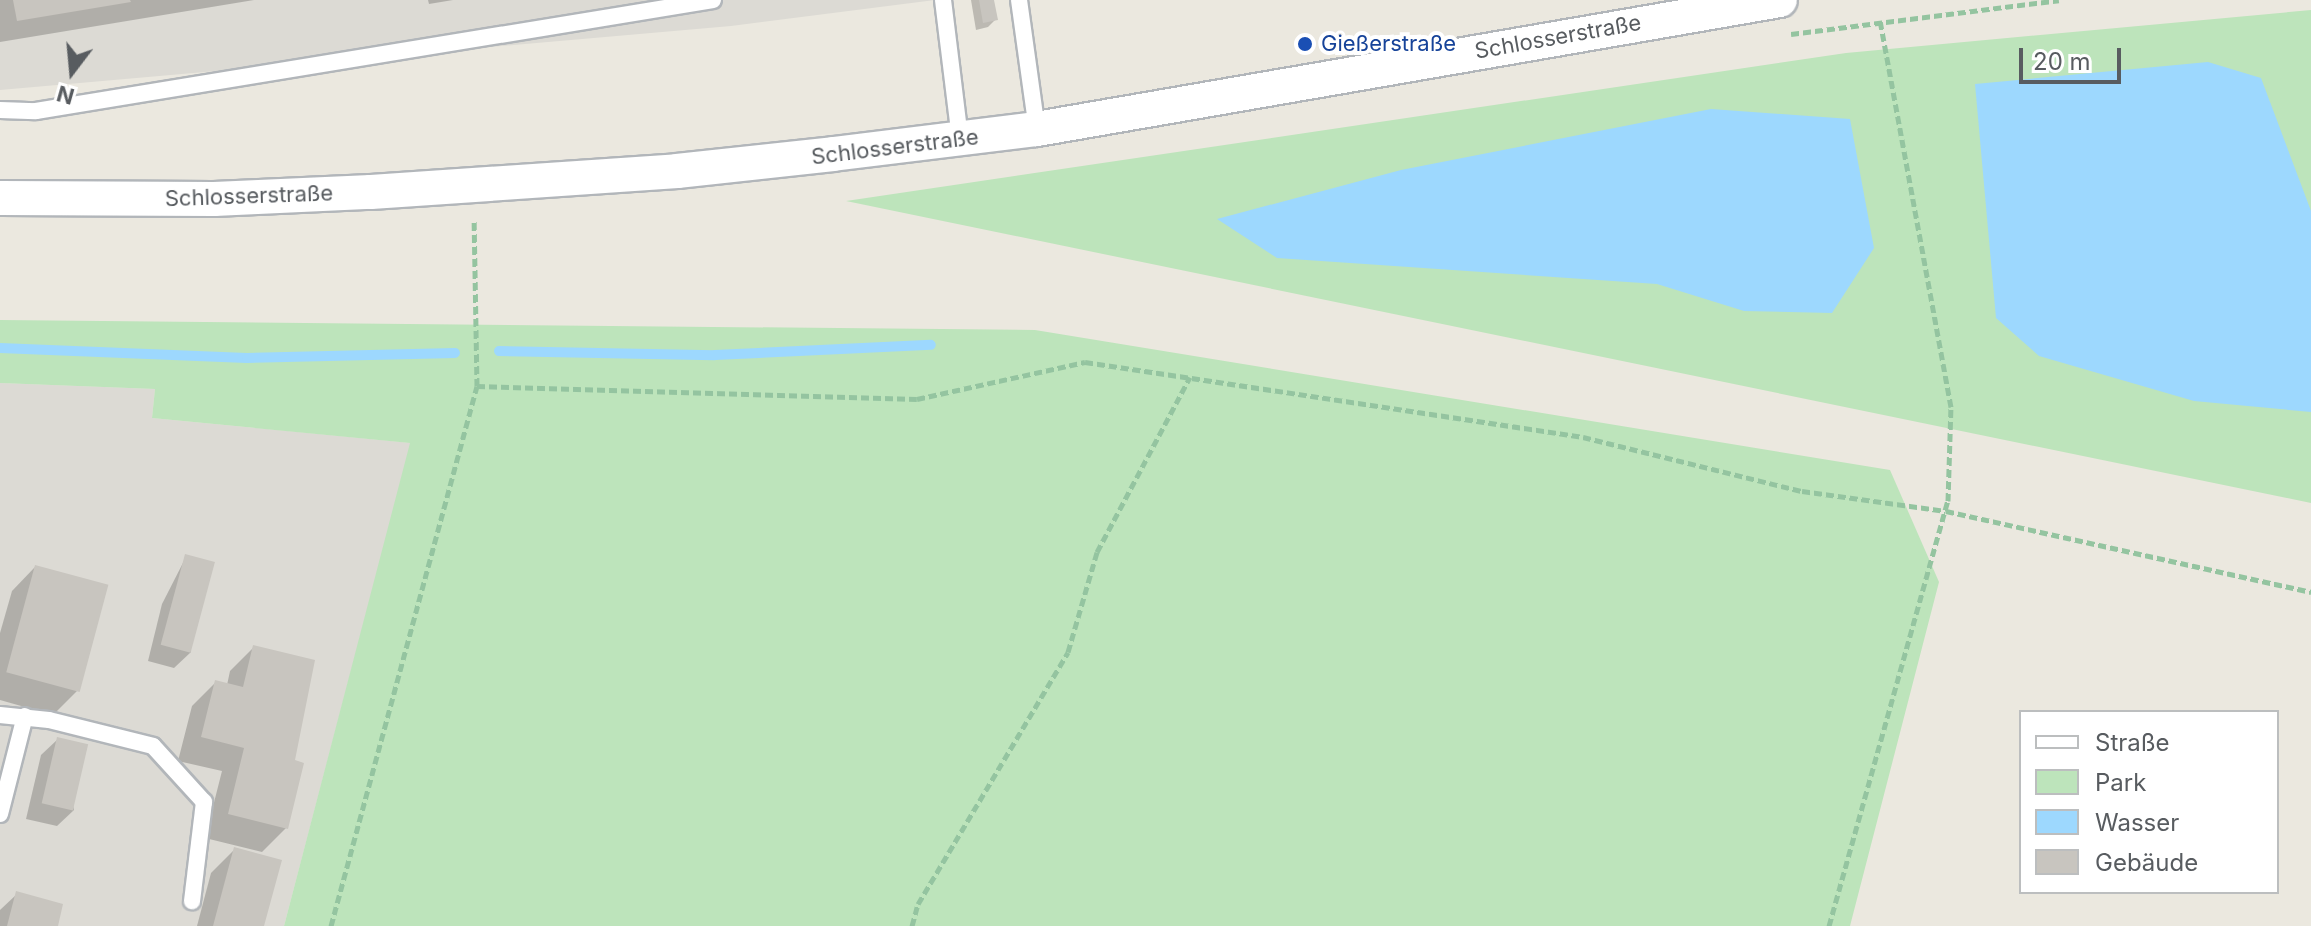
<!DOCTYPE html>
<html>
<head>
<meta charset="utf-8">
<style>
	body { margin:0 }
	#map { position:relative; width:2311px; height:926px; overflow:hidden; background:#ebe8df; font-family:Inter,sans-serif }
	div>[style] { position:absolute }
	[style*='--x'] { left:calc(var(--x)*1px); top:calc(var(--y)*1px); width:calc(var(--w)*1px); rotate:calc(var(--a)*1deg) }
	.industrial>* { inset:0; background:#dcdad4 }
	.green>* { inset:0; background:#bde4bb }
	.water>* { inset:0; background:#9dd8fe }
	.shadow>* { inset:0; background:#0003 }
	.stream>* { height:10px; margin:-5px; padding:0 5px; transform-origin:5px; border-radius:5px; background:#9dd8fe }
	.building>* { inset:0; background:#c8c5bf; transform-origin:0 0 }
	.path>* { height:5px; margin-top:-2.5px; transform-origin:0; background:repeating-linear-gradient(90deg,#94c4a0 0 8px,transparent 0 12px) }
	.roads { filter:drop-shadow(2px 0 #b2b6ba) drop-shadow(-2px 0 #b2b6ba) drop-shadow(0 2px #b2b6ba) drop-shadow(0 -2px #b2b6ba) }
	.service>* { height:16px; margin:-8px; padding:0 8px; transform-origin:8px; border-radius:8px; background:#fff }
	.minor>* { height:34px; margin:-17px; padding:0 17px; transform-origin:17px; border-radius:17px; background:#fff }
	.dots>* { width:22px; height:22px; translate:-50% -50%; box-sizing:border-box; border:4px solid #fff; border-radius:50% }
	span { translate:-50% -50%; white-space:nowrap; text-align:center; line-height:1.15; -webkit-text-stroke:8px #fff; paint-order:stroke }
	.street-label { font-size:22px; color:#585c60 }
	.transit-label { font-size:22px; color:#164399 }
	.left { translate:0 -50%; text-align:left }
	.legend { position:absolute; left:2019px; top:710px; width:260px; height:184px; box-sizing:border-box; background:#fff; border:2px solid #bcbebf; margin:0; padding:10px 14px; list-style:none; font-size:24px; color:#585c60 }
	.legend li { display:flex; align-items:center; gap:16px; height:40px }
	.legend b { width:40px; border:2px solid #bcbebf }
	.north { position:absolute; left:32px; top:32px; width:80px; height:80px; -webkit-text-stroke:6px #fff; paint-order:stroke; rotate:196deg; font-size:22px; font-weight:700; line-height:32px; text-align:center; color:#585c60 }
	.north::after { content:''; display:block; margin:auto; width:28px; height:36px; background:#585c60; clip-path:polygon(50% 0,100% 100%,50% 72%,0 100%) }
	.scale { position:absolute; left:2019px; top:48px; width:102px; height:36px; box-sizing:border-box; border:4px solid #585c60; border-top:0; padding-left:10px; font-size:24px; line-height:28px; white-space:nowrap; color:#585c60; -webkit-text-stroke:6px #fff; paint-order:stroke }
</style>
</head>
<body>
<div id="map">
	<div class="industrial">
		<i style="clip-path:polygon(0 0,935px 0,731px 26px,0 90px)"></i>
		<i style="clip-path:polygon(0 383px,155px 389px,152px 418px,411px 443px,284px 926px,0 926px)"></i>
	</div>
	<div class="green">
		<i style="clip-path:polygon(2311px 10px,2311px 503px,846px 201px,1846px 53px)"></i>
		<i style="clip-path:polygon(0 320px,1035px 330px,1890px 470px,1939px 582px,1850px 926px,284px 926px,410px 443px,152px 418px,155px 389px,0 383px)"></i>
	</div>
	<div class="water">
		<i style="clip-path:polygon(2208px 62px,2261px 78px,2311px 211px,2311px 412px,2194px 401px,2039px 356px,1996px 318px,1975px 84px)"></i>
		<i style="clip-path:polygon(1711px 109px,1850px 119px,1874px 248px,1832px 313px,1744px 311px,1657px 284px,1277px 258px,1217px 219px,1401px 170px)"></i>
	</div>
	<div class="shadow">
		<i style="clip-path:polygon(0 0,254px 0,0 42px)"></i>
		<i style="clip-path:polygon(428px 0,453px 0,429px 4px)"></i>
		<i style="clip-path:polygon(971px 0,992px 0,996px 19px,988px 27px,976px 30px)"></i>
		<i style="clip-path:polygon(186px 557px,191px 652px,174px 668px,148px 661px,162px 604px)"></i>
		<i style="clip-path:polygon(35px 567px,77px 691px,53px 715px,0 700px,0 633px,12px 591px)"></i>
		<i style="clip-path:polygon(254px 647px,286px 828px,262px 852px,205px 838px,222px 771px,178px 761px,192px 706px,215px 683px,227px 685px,230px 671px)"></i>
		<i style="clip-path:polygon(58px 739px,74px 810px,57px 826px,26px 819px,41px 755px)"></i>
		<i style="clip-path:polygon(235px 849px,262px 926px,197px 926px,211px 873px)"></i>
		<i style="clip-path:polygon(17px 894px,55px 926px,0 926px,0 910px)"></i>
	</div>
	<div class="stream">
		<i style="--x:0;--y:348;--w:247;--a:2.3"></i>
		<i style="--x:247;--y:358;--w:208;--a:-1.4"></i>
		<i style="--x:499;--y:351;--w:216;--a:1.1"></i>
		<i style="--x:715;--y:355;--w:216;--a:-2.7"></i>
	</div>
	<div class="building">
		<i style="clip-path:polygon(13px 0,130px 0,131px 2px,17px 21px)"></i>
		<i style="clip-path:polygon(979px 0,994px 0,998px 20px,983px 23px)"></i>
		<i style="left:185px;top:554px;width:31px;height:94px;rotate:15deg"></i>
		<i style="left:35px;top:565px;width:76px;height:111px;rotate:15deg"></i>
		<i style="clip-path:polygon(253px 645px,315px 660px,295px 760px,304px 763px,288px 829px,228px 814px,244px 748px,201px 737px,215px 680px,243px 687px)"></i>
		<i style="left:57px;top:737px;width:32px;height:68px;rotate:13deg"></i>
		<i style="clip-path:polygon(234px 847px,282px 860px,264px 926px,213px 926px)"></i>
		<i style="clip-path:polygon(16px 891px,63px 904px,58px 926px,7px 926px)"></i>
	</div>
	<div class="path">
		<i style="--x:1791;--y:34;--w:270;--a:-7.2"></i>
		<i style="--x:477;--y:386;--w:440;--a:1.7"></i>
		<i style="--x:917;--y:399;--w:172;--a:-12.4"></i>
		<i style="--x:1085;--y:362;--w:504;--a:8.56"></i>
		<i style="--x:1583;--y:437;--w:226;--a:13.9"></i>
		<i style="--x:1802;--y:491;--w:145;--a:7.9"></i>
		<i style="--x:1946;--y:511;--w:374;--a:12.5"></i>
		<i style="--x:331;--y:926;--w:559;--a:-74.87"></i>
		<i style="--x:477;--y:386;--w:167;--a:-91"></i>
		<i style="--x:912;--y:926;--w:23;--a:-75"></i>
		<i style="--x:918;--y:904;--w:293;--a:-59.2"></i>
		<i style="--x:1068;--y:652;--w:104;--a:-73.8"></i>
		<i style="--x:1097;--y:552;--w:198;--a:-62"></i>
		<i style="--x:1829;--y:926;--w:441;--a:-74.4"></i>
		<i style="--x:1948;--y:501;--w:94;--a:-88.2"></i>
		<i style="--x:1951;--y:407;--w:394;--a:-100.4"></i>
	</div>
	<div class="roads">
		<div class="service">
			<i style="--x:943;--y:0;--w:140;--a:83"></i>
			<i style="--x:1019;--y:0;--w:130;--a:82.1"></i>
			<i style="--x:0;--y:110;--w:36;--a:2"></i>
			<i style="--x:36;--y:111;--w:686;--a:-9.31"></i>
			<i style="--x:0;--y:715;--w:49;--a:5.8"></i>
			<i style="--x:49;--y:720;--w:107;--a:14"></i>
			<i style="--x:153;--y:746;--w:76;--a:47.7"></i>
			<i style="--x:204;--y:802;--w:100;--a:96.9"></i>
			<i style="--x:0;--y:814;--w:101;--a:-75.7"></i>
		</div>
		<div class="minor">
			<i style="--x:0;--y:198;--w:214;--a:0.3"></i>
			<i style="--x:214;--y:199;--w:157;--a:-2.6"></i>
			<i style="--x:371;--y:192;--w:307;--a:-3.9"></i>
			<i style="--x:677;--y:171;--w:157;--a:-6.2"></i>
			<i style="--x:833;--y:154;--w:206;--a:-7"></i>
			<i style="--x:1037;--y:129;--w:754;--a:-9.85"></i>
		</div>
	</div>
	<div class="dots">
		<i style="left:1305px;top:44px;background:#1a4fb4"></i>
	</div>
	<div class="street-label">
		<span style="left:1558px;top:37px;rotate:-10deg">Schlosserstraße</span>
		<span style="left:895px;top:147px;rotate:-7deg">Schlosserstraße</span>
		<span style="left:249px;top:196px;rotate:-2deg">Schlosserstraße</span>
	</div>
	<div class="transit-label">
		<span class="left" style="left:1321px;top:44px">Gießerstraße</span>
	</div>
	<ul class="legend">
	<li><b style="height:10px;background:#fff"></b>Straße</li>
	<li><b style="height:22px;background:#bde4bb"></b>Park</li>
	<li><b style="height:22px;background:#9dd8fe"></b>Wasser</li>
	<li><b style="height:22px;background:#c8c5bf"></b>Gebäude</li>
	</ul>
	<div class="north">N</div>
	<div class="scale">20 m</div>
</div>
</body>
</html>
